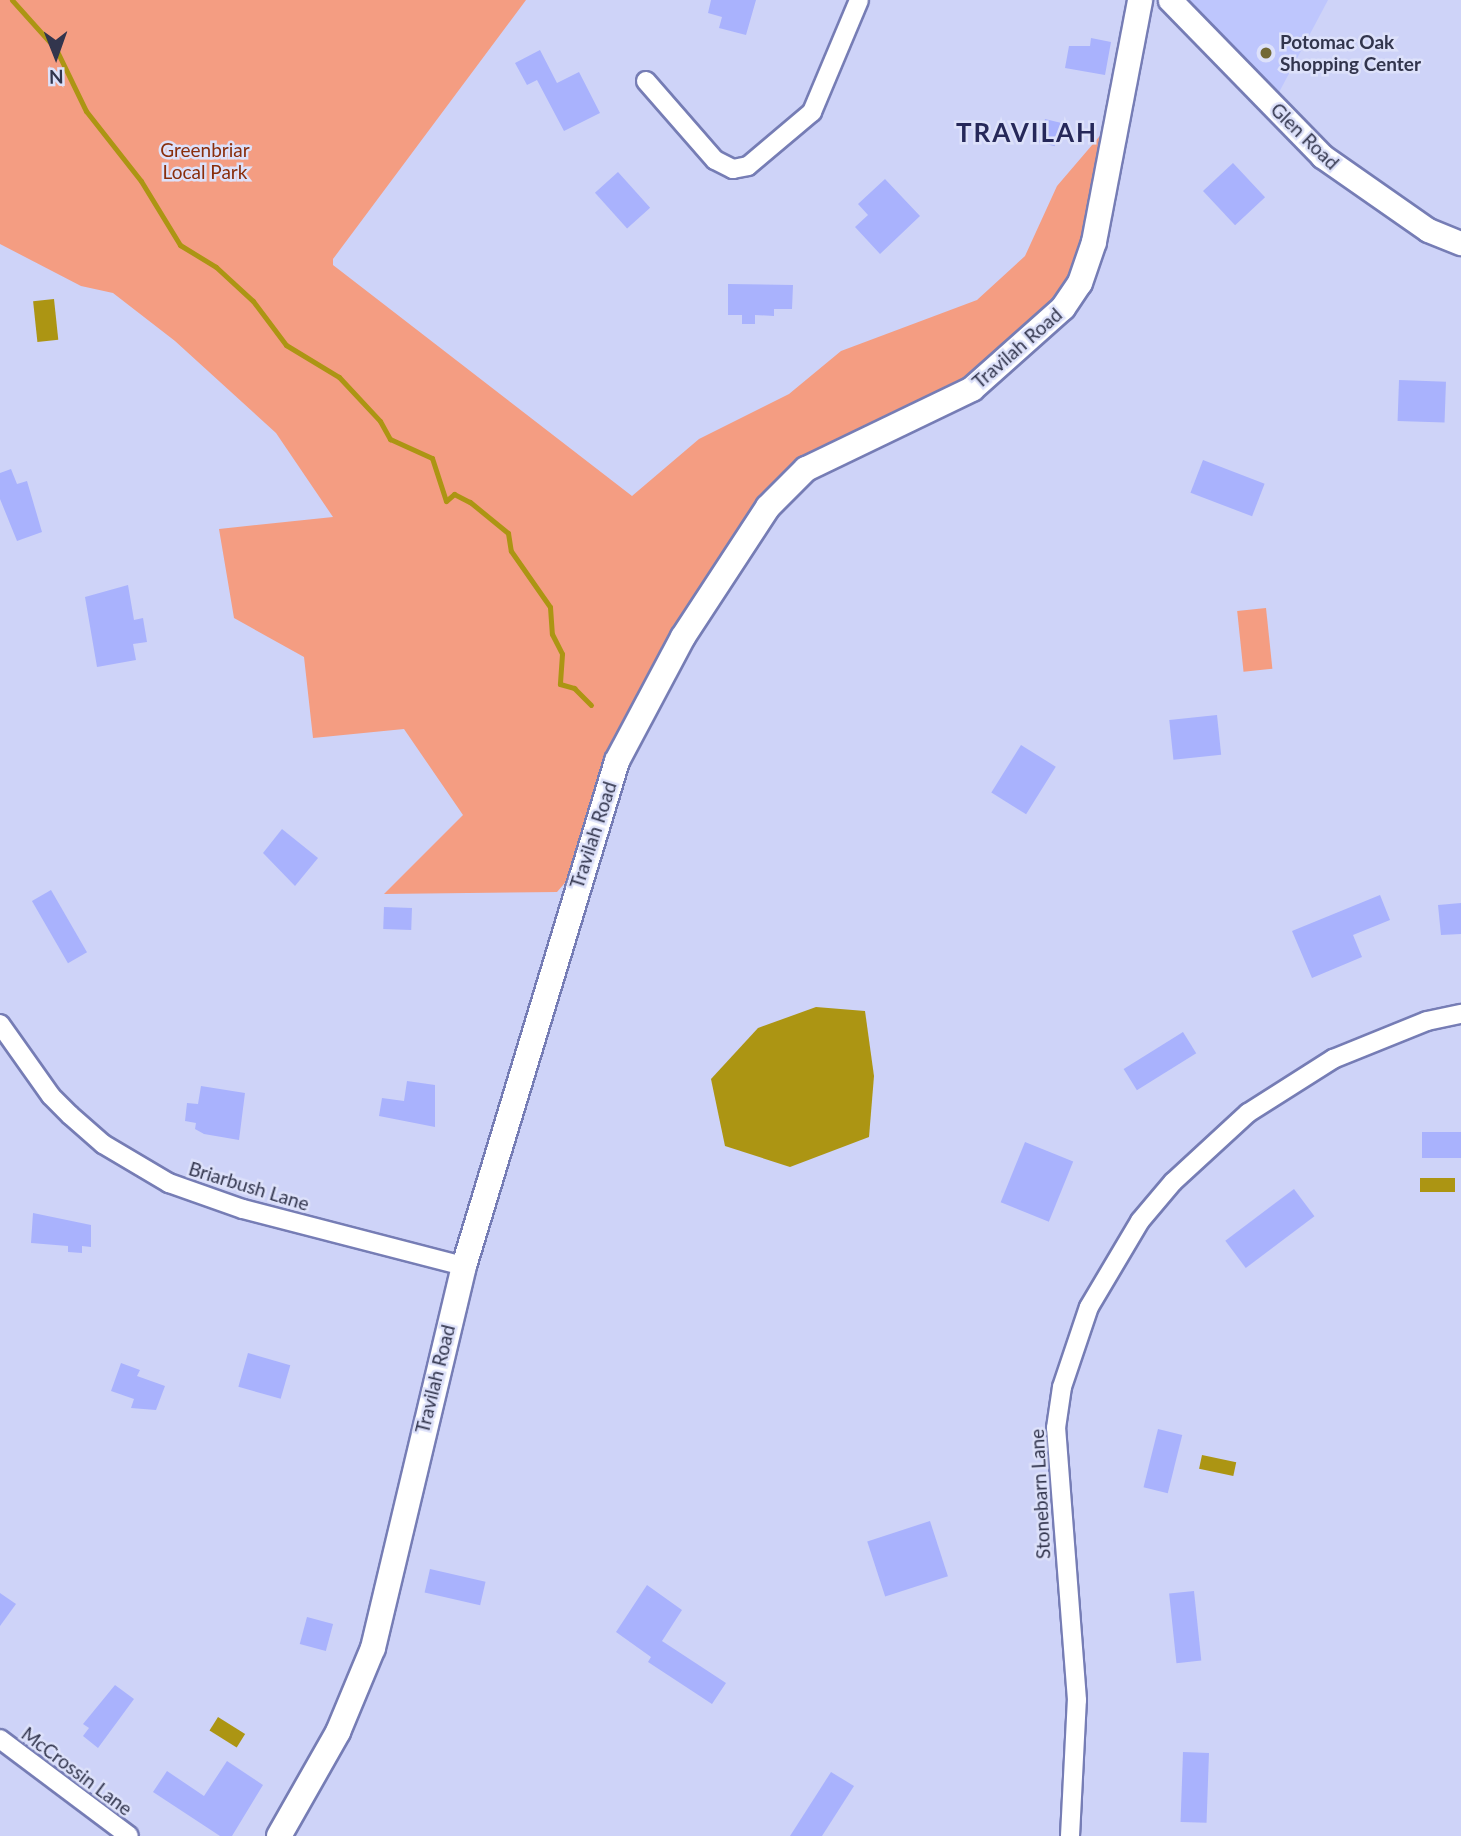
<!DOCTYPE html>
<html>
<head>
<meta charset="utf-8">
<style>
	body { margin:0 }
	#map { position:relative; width:1461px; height:1836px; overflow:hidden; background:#ced3f8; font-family:Lato,sans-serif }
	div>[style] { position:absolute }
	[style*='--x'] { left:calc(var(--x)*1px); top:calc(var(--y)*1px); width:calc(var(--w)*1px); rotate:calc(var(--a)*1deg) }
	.built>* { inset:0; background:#bec6fd }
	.green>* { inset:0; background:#f49d82; transform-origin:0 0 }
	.water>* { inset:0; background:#ac9513; transform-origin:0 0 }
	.stream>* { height:5px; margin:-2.5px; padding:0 2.5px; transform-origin:2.5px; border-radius:2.5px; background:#ac9513 }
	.building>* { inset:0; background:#a9b2fd; transform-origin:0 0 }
	.roads { filter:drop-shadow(2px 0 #767db5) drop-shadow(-2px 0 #767db5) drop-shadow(0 2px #767db5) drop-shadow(0 -2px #767db5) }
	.minor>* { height:18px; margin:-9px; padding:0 9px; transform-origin:9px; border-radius:9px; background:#fff }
	.tertiary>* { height:23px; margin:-11.5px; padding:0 11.5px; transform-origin:11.5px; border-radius:11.5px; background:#fff }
	.secondary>* { height:24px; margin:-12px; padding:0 12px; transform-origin:12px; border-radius:12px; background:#fff }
	.dots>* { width:19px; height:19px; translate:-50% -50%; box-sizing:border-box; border:4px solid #dde1fa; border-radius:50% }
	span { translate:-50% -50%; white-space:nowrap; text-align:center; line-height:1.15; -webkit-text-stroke:5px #dde1fa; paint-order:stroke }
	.poi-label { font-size:19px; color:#32354d; font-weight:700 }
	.left { translate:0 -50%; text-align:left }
	.street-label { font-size:19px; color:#32354d }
	.park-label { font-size:19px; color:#892e0c }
	.district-label { font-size:26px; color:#262859; font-weight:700; letter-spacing:2px }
	.north { position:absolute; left:21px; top:21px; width:70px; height:70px; -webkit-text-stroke:5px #dde1fa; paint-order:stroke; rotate:179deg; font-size:19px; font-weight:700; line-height:28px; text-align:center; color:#32354d }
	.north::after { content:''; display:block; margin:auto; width:24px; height:32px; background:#32354d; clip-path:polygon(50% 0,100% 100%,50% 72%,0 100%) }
</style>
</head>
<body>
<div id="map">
	<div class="built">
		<i style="clip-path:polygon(1186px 0,1328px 0,1276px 98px,1220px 42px)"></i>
	</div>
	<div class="green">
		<i style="clip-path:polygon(0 0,526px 0,333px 259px,333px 265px,632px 496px,699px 439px,789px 394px,841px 351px,977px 300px,1025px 256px,1057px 186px,1122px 110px,1080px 283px,972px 389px,806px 469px,683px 637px,583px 862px,557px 892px,384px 894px,463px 815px,404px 729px,313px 738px,304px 657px,234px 618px,219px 529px,333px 517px,276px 433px,175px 341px,113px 293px,81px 286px,0 244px)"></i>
		<i style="left:1266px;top:608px;width:61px;height:29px;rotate:84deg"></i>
	</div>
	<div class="water">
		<i style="left:54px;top:299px;width:41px;height:21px;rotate:84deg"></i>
		<i style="clip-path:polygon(816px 1007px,865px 1011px,874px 1076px,869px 1137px,790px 1167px,725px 1146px,711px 1079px,758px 1028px)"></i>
		<i style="left:1420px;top:1178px;width:35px;height:14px"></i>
		<i style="left:1202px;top:1455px;width:35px;height:14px;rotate:12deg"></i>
		<i style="left:218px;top:1717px;width:32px;height:16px;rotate:32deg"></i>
	</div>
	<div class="stream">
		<i style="--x:12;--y:0;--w:66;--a:48.1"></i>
		<i style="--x:56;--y:49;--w:69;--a:64.2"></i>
		<i style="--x:86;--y:111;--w:89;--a:51.8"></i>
		<i style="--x:141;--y:181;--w:75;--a:58.6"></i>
		<i style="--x:180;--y:245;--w:42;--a:31.4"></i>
		<i style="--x:216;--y:267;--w:50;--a:42.6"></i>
		<i style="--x:253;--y:301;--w:55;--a:53.1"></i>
		<i style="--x:286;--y:345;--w:62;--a:31.1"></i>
		<i style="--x:339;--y:377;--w:60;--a:47"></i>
		<i style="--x:380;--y:421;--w:21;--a:61"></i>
		<i style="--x:390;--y:439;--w:46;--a:24.3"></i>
		<i style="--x:432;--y:458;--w:45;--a:72"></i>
		<i style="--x:446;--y:501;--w:11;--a:-41"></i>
		<i style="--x:454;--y:494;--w:18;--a:27"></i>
		<i style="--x:470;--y:502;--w:49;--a:39.2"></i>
		<i style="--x:508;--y:533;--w:18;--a:81"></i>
		<i style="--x:511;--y:551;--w:68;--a:55.1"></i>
		<i style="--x:550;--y:607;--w:27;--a:86"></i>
		<i style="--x:552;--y:634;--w:22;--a:63"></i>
		<i style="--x:562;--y:654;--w:30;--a:94"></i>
		<i style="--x:560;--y:684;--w:15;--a:16"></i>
		<i style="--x:574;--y:688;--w:24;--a:45"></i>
	</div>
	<div class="building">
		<i style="clip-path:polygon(711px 0,756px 0,746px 35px,719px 28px,722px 17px,708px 13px)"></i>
		<i style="clip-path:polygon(1091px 38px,1111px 42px,1105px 75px,1065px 68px,1069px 46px,1090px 46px)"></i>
		<i style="clip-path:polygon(540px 50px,557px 83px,579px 72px,600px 113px,564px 131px,537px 80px,527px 85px,515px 63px)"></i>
		<i style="left:1045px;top:119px;width:16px;height:24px;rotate:14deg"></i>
		<i style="left:1233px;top:163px;width:47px;height:41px;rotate:47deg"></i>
		<i style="left:618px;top:172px;width:48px;height:31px;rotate:48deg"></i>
		<i style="clip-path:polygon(885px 179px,920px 216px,880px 254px,855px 227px,868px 215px,858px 204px)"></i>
		<i style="clip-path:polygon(728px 284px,793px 285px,792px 309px,774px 309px,774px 316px,755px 315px,755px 324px,742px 324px,742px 315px,728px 315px)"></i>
		<i style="left:1399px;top:380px;width:47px;height:41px;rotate:2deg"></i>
		<i style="left:1203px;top:460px;width:66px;height:35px;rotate:21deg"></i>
		<i style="clip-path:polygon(11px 469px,17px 484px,27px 481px,42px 532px,17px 541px,0 499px,0 473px)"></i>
		<i style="clip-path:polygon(128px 585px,134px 620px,143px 618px,147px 642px,133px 644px,136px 660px,97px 667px,85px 597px)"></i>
		<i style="left:1217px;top:715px;width:40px;height:48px;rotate:84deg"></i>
		<i style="left:1021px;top:745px;width:41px;height:56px;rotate:32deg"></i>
		<i style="clip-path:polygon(282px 829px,318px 858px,295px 886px,263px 853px)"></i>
		<i style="left:51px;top:890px;width:72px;height:22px;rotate:60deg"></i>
		<i style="clip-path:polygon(1380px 895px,1390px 920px,1353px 935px,1362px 957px,1312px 978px,1292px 931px)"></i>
		<i style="clip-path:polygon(1461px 903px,1461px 934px,1441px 935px,1438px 905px)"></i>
		<i style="left:384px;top:907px;width:28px;height:22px;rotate:2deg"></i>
		<i style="left:1183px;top:1032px;width:25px;height:70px;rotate:58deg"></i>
		<i style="clip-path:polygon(407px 1081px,435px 1085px,435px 1127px,379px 1116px,382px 1098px,404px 1101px)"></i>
		<i style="clip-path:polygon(201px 1086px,245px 1093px,239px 1140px,204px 1134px,195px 1129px,196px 1123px,185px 1121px,187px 1103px,198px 1104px)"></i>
		<i style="left:1461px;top:1132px;width:26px;height:39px;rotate:90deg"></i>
		<i style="left:1025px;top:1142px;width:52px;height:65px;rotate:22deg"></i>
		<i style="left:1294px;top:1189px;width:34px;height:86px;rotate:53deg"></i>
		<i style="clip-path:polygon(33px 1213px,91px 1225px,91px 1247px,82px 1246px,82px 1253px,68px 1252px,68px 1246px,31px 1243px)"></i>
		<i style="left:248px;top:1353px;width:44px;height:35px;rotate:16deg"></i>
		<i style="clip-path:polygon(121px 1363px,140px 1370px,137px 1376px,165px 1386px,156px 1410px,131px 1408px,134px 1399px,111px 1391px)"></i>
		<i style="left:1158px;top:1429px;width:25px;height:60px;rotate:14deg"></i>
		<i style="left:930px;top:1521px;width:58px;height:66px;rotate:72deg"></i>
		<i style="left:430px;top:1569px;width:57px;height:24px;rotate:13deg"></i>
		<i style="clip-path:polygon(647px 1585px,682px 1610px,662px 1641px,726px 1683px,712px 1704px,648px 1662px,651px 1657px,616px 1632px)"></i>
		<i style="left:1194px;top:1591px;width:70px;height:25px;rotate:84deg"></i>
		<i style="clip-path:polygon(0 1593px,16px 1604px,0 1626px)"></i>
		<i style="left:307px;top:1617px;width:27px;height:28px;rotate:15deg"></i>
		<i style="clip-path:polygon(115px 1685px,134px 1699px,98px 1748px,83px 1736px,89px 1728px,83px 1724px)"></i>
		<i style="left:1183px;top:1752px;width:26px;height:70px;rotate:2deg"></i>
		<i style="clip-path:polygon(227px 1761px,263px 1785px,232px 1836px,220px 1836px,153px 1792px,167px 1771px,204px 1796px)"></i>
		<i style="clip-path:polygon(831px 1772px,854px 1786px,822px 1836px,790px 1836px)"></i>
	</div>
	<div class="roads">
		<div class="minor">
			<i style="--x:646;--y:81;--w:105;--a:48.9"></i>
			<i style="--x:715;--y:160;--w:20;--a:27"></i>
			<i style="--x:733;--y:169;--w:15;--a:-11"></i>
			<i style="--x:748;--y:166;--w:84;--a:-40.2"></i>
			<i style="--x:812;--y:112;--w:121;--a:-67.2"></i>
			<i style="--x:0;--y:1024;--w:88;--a:54.7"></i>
			<i style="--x:51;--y:1096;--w:27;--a:45"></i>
			<i style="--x:70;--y:1115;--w:44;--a:41.3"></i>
			<i style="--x:103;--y:1144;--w:77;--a:30.6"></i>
			<i style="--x:169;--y:1183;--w:78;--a:19.4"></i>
			<i style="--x:243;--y:1209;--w:228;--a:14.5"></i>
			<i style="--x:0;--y:1739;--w:161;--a:36.9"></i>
			<i style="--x:1070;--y:1836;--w:136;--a:-87.1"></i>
			<i style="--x:1077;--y:1700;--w:273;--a:-94.4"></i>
			<i style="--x:1056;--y:1428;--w:41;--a:-81.7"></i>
			<i style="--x:1062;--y:1387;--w:84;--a:-71.4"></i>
			<i style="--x:1089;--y:1307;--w:100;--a:-59.3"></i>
			<i style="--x:1140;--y:1221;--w:51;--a:-49.8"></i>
			<i style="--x:1173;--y:1182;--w:102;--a:-42.6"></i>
			<i style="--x:1248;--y:1113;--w:101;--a:-32.4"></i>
			<i style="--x:1333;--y:1059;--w:101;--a:-22"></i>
			<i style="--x:1427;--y:1021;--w:35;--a:-12"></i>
		</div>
		<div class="tertiary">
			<i style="--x:1170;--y:0;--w:218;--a:45.7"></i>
			<i style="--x:1322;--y:156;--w:129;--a:34.9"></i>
			<i style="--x:1428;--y:230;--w:35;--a:22"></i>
		</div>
		<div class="secondary">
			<i style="--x:279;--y:1836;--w:120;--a:-60.4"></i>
			<i style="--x:338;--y:1732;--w:91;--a:-67.4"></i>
			<i style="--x:373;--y:1648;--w:393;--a:-76.6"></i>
			<i style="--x:464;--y:1266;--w:528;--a:-73.14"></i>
			<i style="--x:617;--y:761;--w:140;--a:-62"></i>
			<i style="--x:683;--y:637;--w:155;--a:-56.8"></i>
			<i style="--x:768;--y:507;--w:54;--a:-45"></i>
			<i style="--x:806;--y:469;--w:184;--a:-25.7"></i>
			<i style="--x:972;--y:389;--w:122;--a:-41.7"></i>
			<i style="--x:1063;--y:308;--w:30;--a:-56"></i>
			<i style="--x:1080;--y:283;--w:43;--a:-71.1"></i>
			<i style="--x:1094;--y:242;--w:246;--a:-79.2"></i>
		</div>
	</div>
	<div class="dots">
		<i style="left:1266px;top:53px;background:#726835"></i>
	</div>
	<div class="poi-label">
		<span class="left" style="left:1280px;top:53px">Potomac Oak<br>Shopping Center</span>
	</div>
	<div class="street-label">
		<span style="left:1305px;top:136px;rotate:44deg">Glen Road</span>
		<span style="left:1017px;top:348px;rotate:-41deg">Travilah Road</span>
		<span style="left:593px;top:835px;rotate:-72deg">Travilah Road</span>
		<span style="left:249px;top:1186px;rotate:17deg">Briarbush Lane</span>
		<span style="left:435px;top:1379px;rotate:-76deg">Travilah Road</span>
		<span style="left:1040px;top:1494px;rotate:-93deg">Stonebarn Lane</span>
		<span style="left:77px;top:1771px;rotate:37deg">McCrossin Lane</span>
	</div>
	<div class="park-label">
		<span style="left:205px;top:161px">Greenbriar<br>Local Park</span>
	</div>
	<div class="district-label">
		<span style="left:1027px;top:133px">TRAVILAH</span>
	</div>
	<div class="north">N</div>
</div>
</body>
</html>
